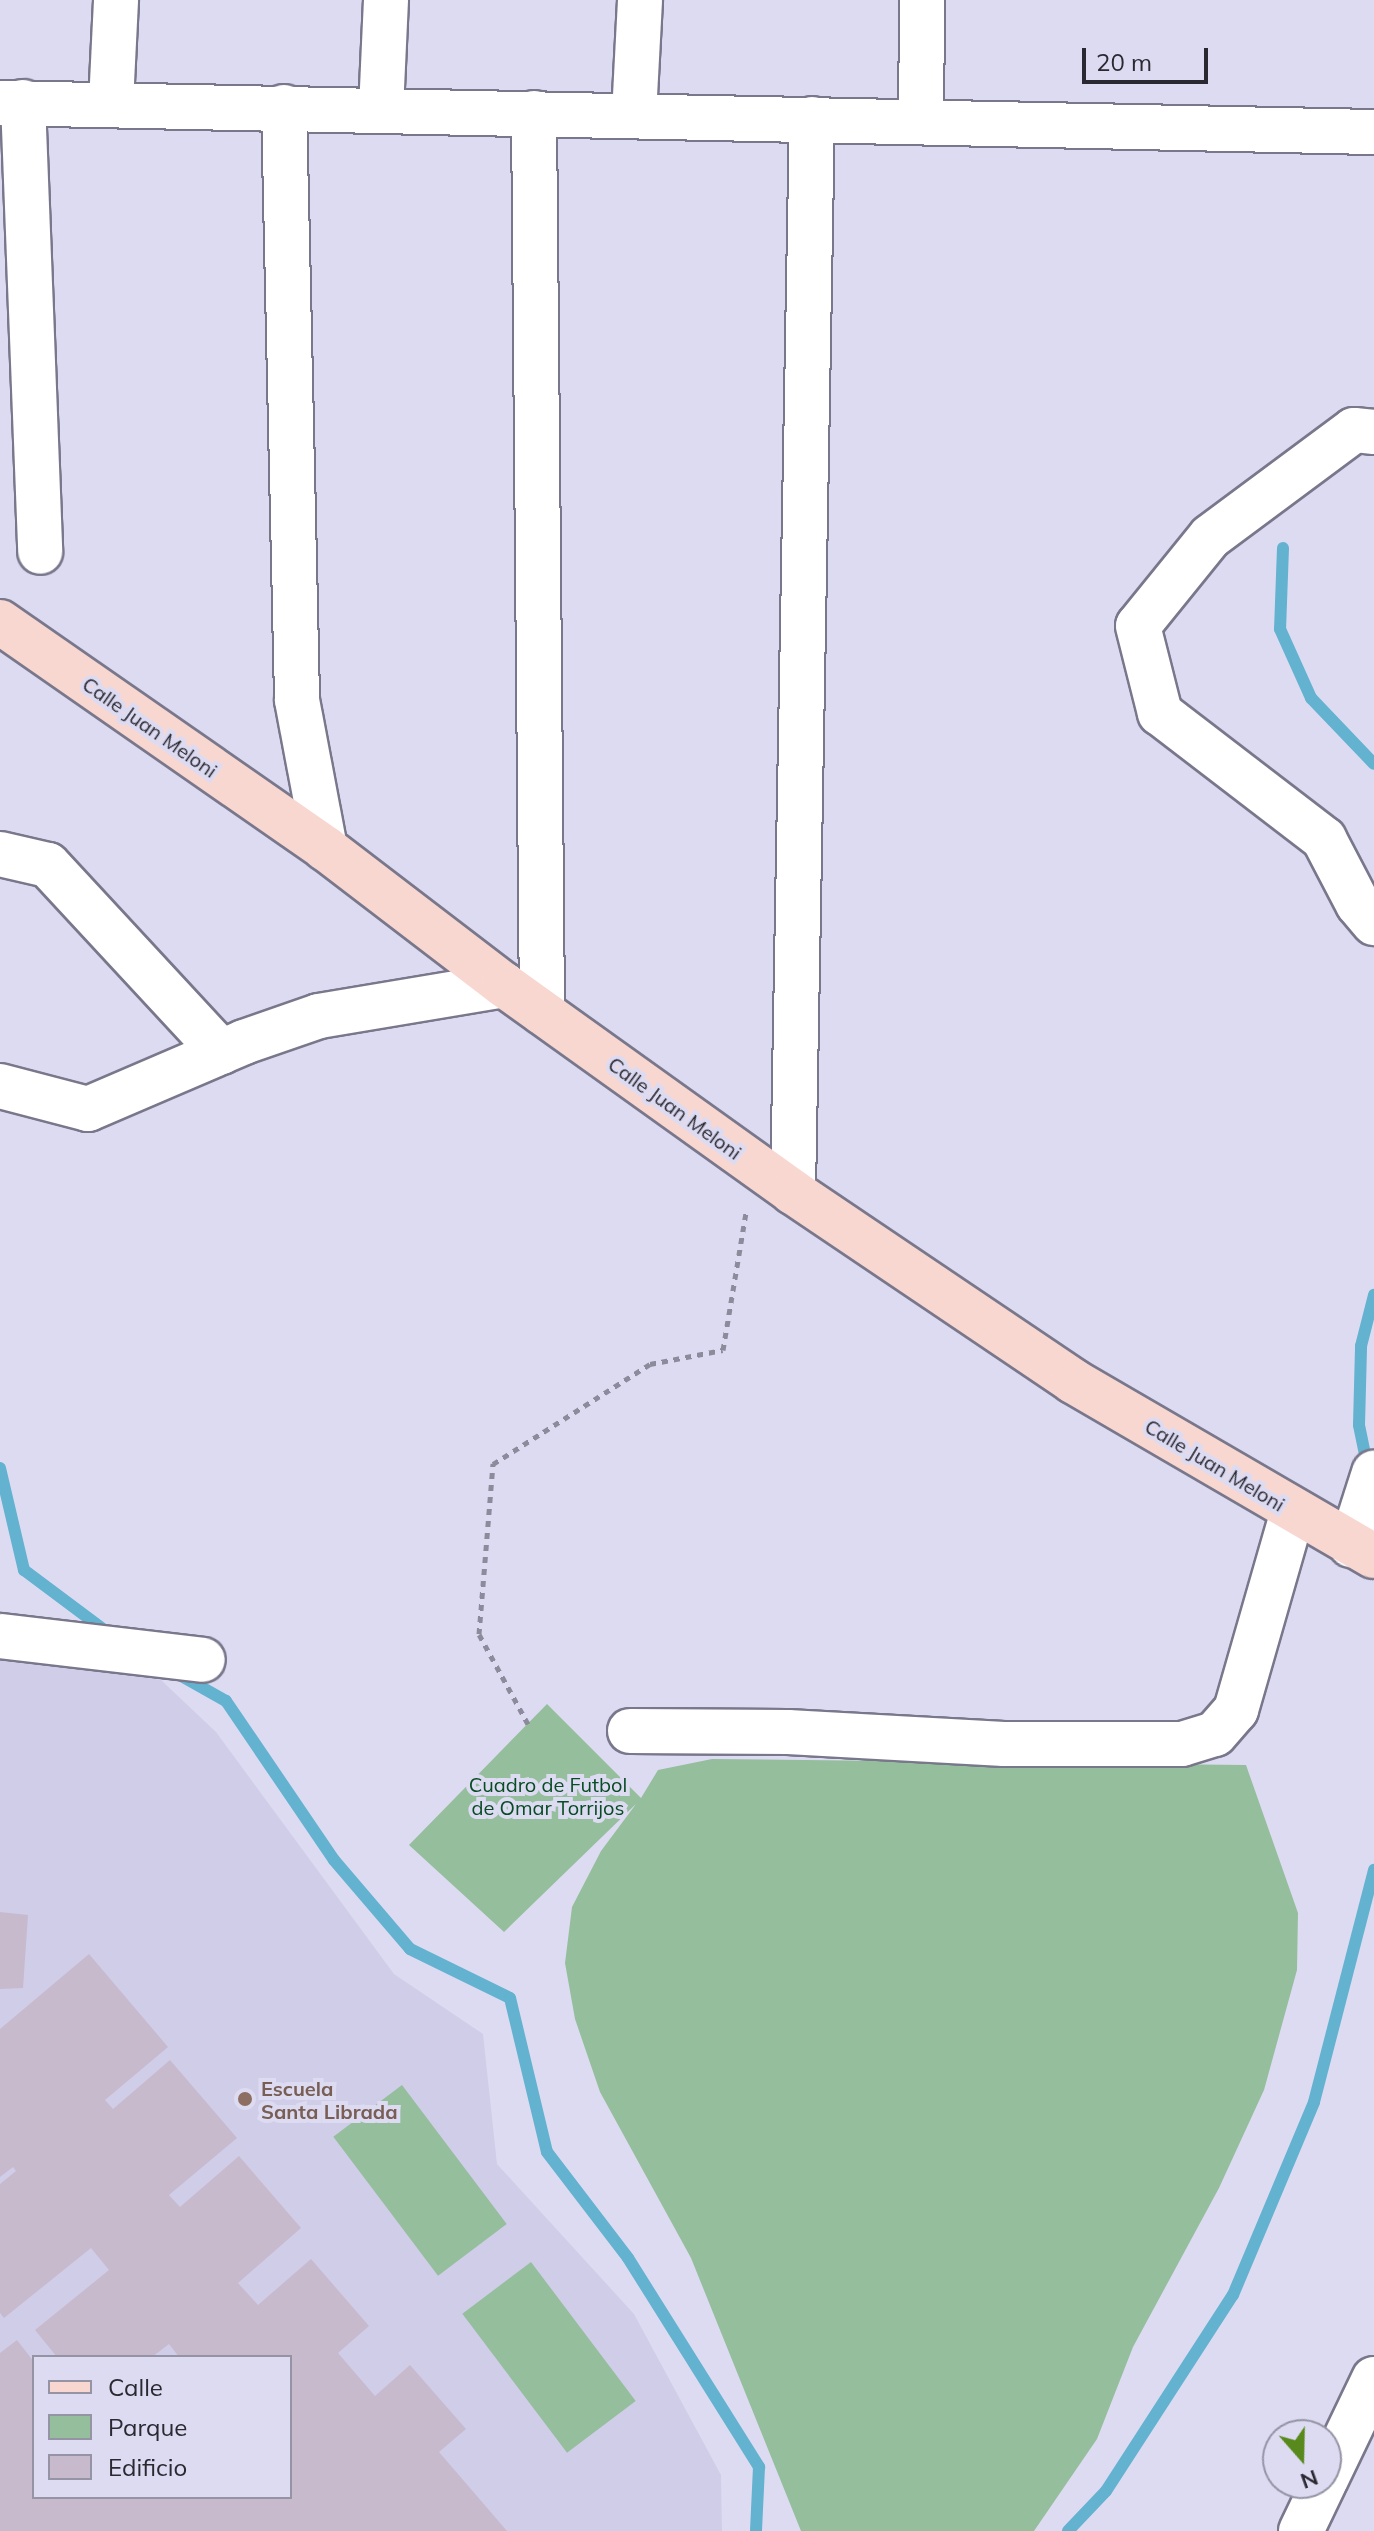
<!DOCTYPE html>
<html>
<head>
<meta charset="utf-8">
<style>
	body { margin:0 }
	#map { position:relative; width:1374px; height:2531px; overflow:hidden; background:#dddbf2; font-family:Mulish,sans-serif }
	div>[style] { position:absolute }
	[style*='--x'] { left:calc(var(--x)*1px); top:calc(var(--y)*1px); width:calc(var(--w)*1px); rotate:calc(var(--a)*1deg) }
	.built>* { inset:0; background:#d0cde9 }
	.green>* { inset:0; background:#95be9d; transform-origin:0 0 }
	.stream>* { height:12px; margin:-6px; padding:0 6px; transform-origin:6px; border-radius:6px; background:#63b2cf }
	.building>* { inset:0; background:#c7bacd }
	.path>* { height:5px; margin-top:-2.5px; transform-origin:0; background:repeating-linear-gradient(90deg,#8c8b9b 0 6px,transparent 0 12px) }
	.roads { filter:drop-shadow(2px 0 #79778b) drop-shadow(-2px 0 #79778b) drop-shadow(0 2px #79778b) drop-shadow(0 -2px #79778b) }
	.minor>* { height:44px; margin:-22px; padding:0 22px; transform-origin:22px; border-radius:22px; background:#fff }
	.major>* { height:44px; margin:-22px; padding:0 22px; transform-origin:22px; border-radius:22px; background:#f9d7d1 }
	.dots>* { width:22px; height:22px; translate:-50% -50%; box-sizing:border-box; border:4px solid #dddbf2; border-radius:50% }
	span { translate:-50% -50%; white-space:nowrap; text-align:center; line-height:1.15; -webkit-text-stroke:8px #dddbf2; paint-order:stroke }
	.street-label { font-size:20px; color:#2a2931 }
	.park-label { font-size:20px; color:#084c23 }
	.education-label { font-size:20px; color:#785e54; font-weight:700 }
	.left { translate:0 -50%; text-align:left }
	.legend { position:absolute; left:32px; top:2355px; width:260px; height:144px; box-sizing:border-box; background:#dddbf2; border:2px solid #9594a5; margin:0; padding:10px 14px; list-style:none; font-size:24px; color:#2a2931 }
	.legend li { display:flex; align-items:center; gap:16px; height:40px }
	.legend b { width:40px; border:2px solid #9594a5 }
	.north { position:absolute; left:1262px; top:2419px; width:80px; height:80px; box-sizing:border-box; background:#dddbf2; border:2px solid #9594a5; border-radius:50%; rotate:160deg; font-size:22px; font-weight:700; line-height:32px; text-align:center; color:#2a2931 }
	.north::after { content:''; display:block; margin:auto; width:28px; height:36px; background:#58891d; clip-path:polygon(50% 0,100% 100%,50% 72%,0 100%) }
	.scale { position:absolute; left:1082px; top:48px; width:126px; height:36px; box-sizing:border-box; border:4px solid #2a2931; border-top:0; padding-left:10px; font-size:24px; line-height:28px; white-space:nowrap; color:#2a2931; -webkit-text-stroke:6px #dddbf2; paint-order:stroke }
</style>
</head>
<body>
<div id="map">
	<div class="built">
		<i style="clip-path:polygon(evenodd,0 1655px,161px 1680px,216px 1732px,394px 1974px,483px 2034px,497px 2164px,634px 2314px,721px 2475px,722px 2531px,0 2531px,0 1655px,34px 2357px,290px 2357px,290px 2497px,34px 2497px,34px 2357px)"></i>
	</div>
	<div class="green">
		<i style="clip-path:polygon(547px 1704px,641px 1798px,658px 1770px,712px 1759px,1246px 1765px,1298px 1913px,1297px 1970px,1264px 2090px,1219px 2188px,1133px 2347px,1097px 2439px,1034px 2531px,801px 2531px,691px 2258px,600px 2092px,575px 2019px,565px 1963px,572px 1907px,601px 1851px,636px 1804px,504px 1932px,409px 1845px)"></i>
		<i style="left:402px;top:2085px;width:174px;height:86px;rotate:53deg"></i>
		<i style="left:531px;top:2262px;width:174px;height:86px;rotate:53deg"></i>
	</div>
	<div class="stream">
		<i style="--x:1283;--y:548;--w:81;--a:92.1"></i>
		<i style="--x:1280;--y:629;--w:76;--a:65.8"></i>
		<i style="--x:1311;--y:698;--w:91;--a:46.3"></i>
		<i style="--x:0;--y:1468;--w:105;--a:76.8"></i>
		<i style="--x:24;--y:1570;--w:104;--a:36.8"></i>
		<i style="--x:1368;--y:1469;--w:45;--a:-101.6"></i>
		<i style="--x:1359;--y:1425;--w:79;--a:-88.5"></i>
		<i style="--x:1361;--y:1346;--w:53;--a:-75.7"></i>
		<i style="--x:178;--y:1674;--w:55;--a:29.4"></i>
		<i style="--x:226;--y:1701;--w:192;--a:55.8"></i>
		<i style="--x:334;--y:1860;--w:117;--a:49.5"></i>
		<i style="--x:410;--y:1949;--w:111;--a:26.1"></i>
		<i style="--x:510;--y:1998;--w:158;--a:76.5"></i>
		<i style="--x:547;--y:2152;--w:133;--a:52.6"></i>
		<i style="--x:628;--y:2258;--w:247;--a:57.9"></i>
		<i style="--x:759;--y:2467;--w:64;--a:92.7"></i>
		<i style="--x:1068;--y:2531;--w:55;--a:-46.5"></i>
		<i style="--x:1106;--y:2491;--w:234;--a:-57.1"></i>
		<i style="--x:1233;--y:2295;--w:209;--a:-67.2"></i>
		<i style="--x:1314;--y:2102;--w:240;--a:-75.5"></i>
	</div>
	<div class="building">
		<i style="clip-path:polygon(0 1912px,28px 1915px,23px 1988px,0 1989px)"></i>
		<i style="clip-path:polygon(89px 1954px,168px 2047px,105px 2100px,113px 2109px,170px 2060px,237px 2138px,169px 2195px,180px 2207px,239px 2156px,301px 2228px,238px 2283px,258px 2305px,311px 2259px,369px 2326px,338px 2353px,375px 2396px,410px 2365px,466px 2429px,439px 2452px,507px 2531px,0 2531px,0 2353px,17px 2340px,34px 2362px,34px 2497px,290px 2497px,290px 2357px,179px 2357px,169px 2344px,152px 2357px,57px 2357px,35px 2330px,109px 2270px,91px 2248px,4px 2318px,0 2313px,0 2184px,16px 2171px,13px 2167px,0 2177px,0 2029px)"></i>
	</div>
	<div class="path">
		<i style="--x:528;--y:1724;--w:102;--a:-118.6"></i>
		<i style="--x:479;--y:1634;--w:171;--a:-85.3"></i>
		<i style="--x:493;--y:1464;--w:186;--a:-32.5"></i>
		<i style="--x:650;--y:1364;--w:74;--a:-10.9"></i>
		<i style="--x:723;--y:1350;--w:139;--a:-80.5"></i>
	</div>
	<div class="roads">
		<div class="minor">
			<i style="--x:23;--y:102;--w:450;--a:87.8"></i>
			<i style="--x:0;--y:103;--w:1374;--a:1.21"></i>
			<i style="--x:111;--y:103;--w:103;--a:-87.2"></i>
			<i style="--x:284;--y:107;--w:593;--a:88.74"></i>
			<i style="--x:297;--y:700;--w:151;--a:79.3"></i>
			<i style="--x:381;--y:110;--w:110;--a:-87.4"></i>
			<i style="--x:534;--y:113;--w:899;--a:89.49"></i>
			<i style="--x:634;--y:115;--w:115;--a:-87"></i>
			<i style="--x:921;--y:122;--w:122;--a:-89.5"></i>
			<i style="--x:1374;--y:432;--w:20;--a:-174"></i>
			<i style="--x:1354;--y:430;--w:179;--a:143.4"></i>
			<i style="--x:1210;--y:537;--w:114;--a:129"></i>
			<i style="--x:1138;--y:626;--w:90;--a:75.8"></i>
			<i style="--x:1160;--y:713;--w:207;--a:37.5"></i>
			<i style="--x:1324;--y:839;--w:73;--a:62.4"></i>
			<i style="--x:1358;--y:904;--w:25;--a:50"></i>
			<i style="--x:0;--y:854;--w:49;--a:12.9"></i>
			<i style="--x:48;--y:865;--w:255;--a:47.2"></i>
			<i style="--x:0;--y:1086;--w:91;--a:14.6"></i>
			<i style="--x:88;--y:1109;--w:170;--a:-23.2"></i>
			<i style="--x:244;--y:1042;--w:79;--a:-19.1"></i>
			<i style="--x:319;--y:1016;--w:188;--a:-9.5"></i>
			<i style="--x:793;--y:1192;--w:1073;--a:-88.99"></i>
			<i style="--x:1351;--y:1545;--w:76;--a:-72.3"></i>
			<i style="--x:0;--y:1636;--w:204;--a:6.7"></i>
			<i style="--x:630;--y:1731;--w:158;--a:0.4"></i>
			<i style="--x:788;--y:1732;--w:216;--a:3.2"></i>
			<i style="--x:1004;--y:1744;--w:178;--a:0"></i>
			<i style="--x:1182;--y:1744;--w:34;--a:-17"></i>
			<i style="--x:1215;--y:1734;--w:32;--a:-49"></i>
			<i style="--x:1236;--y:1710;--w:207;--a:-74"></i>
			<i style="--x:1326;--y:2479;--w:111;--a:-64.4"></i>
			<i style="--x:1301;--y:2531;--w:53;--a:-64.4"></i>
		</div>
		<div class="major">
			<i style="--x:0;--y:622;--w:396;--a:34.8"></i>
			<i style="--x:325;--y:848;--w:225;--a:37.4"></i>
			<i style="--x:504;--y:985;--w:355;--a:35.6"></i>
			<i style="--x:793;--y:1192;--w:338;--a:34"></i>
			<i style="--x:1073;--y:1381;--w:348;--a:30.2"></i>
		</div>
	</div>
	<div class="dots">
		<i style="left:245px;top:2099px;background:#8d6e63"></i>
	</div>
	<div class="street-label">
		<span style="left:150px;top:727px;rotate:35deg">Calle Juan Meloni</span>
		<span style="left:675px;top:1108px;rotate:36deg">Calle Juan Meloni</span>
		<span style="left:1215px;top:1465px;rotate:31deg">Calle Juan Meloni</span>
	</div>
	<div class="park-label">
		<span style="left:548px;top:1796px">Cuadro de Futbol<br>de Omar Torrijos</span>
	</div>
	<div class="education-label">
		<span class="left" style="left:261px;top:2100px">Escuela<br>Santa Librada</span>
	</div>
	<ul class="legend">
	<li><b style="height:10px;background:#f9d7d1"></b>Calle</li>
	<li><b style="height:22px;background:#95be9d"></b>Parque</li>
	<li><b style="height:22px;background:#c7bacd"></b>Edificio</li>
	</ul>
	<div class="north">N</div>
	<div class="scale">20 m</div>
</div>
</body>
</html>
